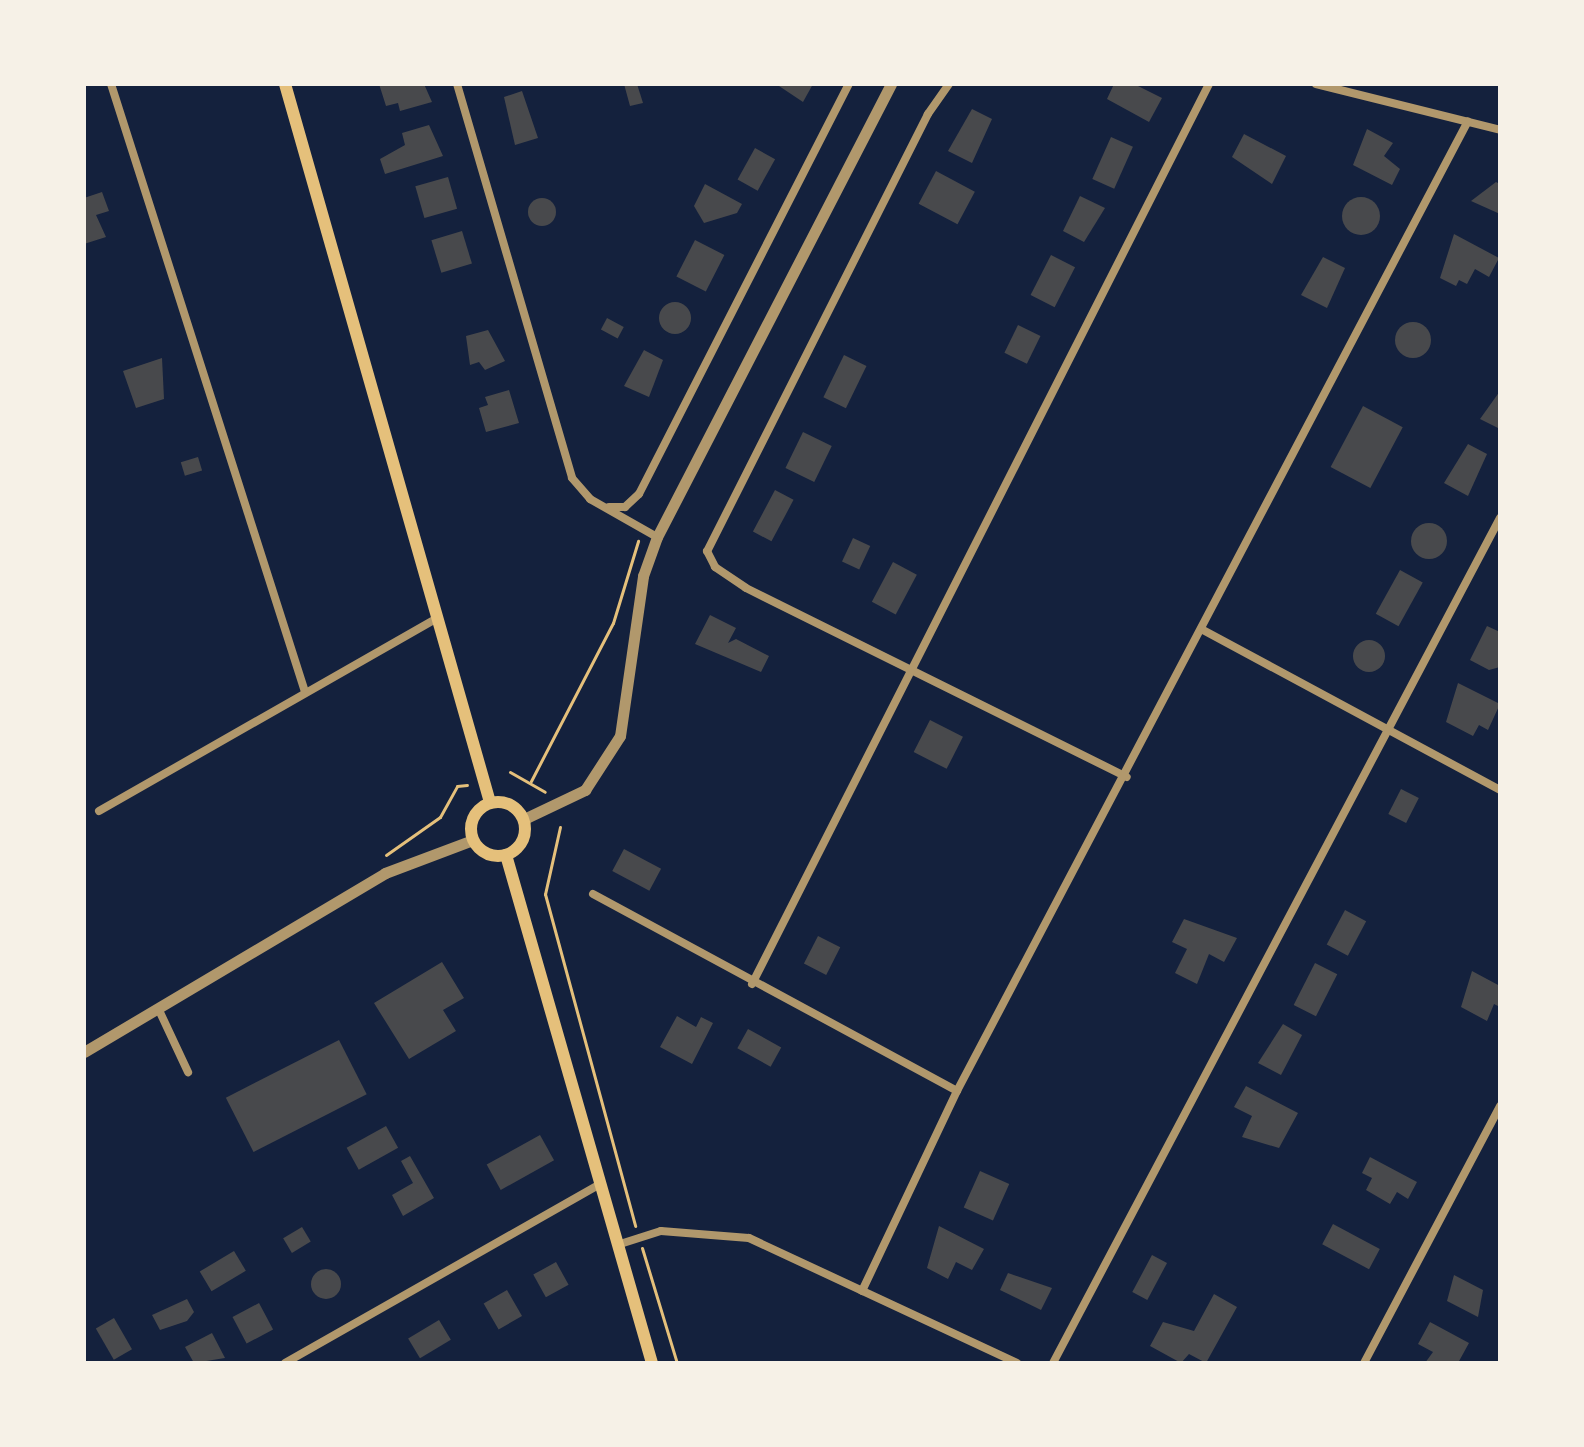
<!DOCTYPE html>
<html>
<head>
<meta charset="utf-8">
<style>
	body { margin:0 }
	#map { position:relative; width:1584px; height:1447px; overflow:hidden; background:#14213d; font-family:"Noto Sans",sans-serif }
	div>[style] { position:absolute }
	[style*='--x'] { left:calc(var(--x)*1px); top:calc(var(--y)*1px); width:calc(var(--w)*1px); rotate:calc(var(--a)*1deg) }
	.building>* { inset:0; background:#48494c; transform-origin:0 0 }
	.round { border-radius:50% }
	.path>* { height:3px; margin:-1.5px; padding:0 1.5px; transform-origin:1.5px; border-radius:1.5px; background:#e5c07b }
	.minor>* { height:8px; margin:-4px; padding:0 4px; transform-origin:4px; border-radius:4px; background:#b1986c }
	.tertiary>* { height:11px; margin:-5.5px; padding:0 5.5px; transform-origin:5.5px; border-radius:5.5px; background:#b1986c }
	.secondary>* { height:12px; margin:-6px; padding:0 6px; transform-origin:6px; border-radius:6px; background:#e5c07b }
	.secondary>.ring { margin:-6px; padding:0; box-sizing:content-box; background:none; border:12px solid #e5c07b; border-radius:50% }
	span { translate:-50% -50%; white-space:nowrap; text-align:center; line-height:1.15; -webkit-text-stroke:8px #f6f1e7; paint-order:stroke }
	.frame { position:absolute; inset:0; border:86px solid #f6f1e7; pointer-events:none }
</style>
</head>
<body>
<div id="map">
	<div class="building">
		<i style="clip-path:polygon(379px 84px,424px 84px,432px 102px,400px 111px,398px 103px,386px 106px)"></i>
		<i style="clip-path:polygon(624px 84px,637px 84px,643px 103px,630px 106px)"></i>
		<i style="clip-path:polygon(776px 84px,813px 84px,803px 102px)"></i>
		<i style="clip-path:polygon(1114px 84px,1134px 84px,1162px 98px,1149px 122px,1107px 99px)"></i>
		<i style="clip-path:polygon(522px 91px,538px 138px,515px 145px,504px 97px)"></i>
		<i style="clip-path:polygon(972px 109px,992px 119px,972px 163px,948px 151px)"></i>
		<i style="clip-path:polygon(429px 125px,443px 156px,385px 174px,380px 159px,405px 145px,402px 133px)"></i>
		<i style="clip-path:polygon(1367px 129px,1393px 143px,1384px 156px,1400px 169px,1392px 185px,1353px 165px)"></i>
		<i style="clip-path:polygon(1244px 134px,1286px 156px,1272px 184px,1232px 157px)"></i>
		<i style="left:1111px;top:137px;width:24px;height:46px;rotate:24deg"></i>
		<i style="left:755px;top:148px;width:23px;height:36px;rotate:29deg"></i>
		<i style="left:936px;top:171px;width:44px;height:37px;rotate:28deg"></i>
		<i style="left:448px;top:177px;width:33px;height:34px;rotate:74deg"></i>
		<i style="clip-path:polygon(1496px 182px,1500px 184px,1500px 214px,1471px 201px)"></i>
		<i style="clip-path:polygon(705px 184px,742px 204px,737px 213px,704px 223px,694px 206px)"></i>
		<i style="clip-path:polygon(102px 192px,109px 211px,96px 215px,106px 237px,84px 244px,84px 198px)"></i>
		<i style="clip-path:polygon(1080px 196px,1105px 208px,1084px 242px,1063px 231px)"></i>
		<i class="round" style="left:1342px;top:197px;width:38px;height:38px"></i>
		<i class="round" style="left:528px;top:198px;width:28px;height:28px"></i>
		<i style="left:462px;top:231px;width:34px;height:32px;rotate:73deg"></i>
		<i style="clip-path:polygon(1454px 234px,1499px 258px,1489px 277px,1475px 269px,1467px 284px,1459px 280px,1456px 286px,1440px 278px)"></i>
		<i style="left:695px;top:240px;width:33px;height:41px;rotate:27deg"></i>
		<i style="left:1051px;top:255px;width:27px;height:45px;rotate:27deg"></i>
		<i style="clip-path:polygon(1323px 257px,1345px 268px,1327px 308px,1301px 295px)"></i>
		<i class="round" style="left:659px;top:302px;width:32px;height:32px"></i>
		<i style="left:607px;top:318px;width:19px;height:13px;rotate:28deg"></i>
		<i class="round" style="left:1395px;top:322px;width:36px;height:36px"></i>
		<i style="left:1018px;top:325px;width:25px;height:31px;rotate:26deg"></i>
		<i style="clip-path:polygon(488px 330px,505px 361px,485px 370px,479px 362px,470px 365px,466px 336px)"></i>
		<i style="clip-path:polygon(644px 350px,663px 360px,649px 397px,624px 386px)"></i>
		<i style="left:844px;top:355px;width:25px;height:47px;rotate:26deg"></i>
		<i style="clip-path:polygon(162px 358px,164px 399px,136px 408px,123px 371px)"></i>
		<i style="clip-path:polygon(509px 390px,519px 423px,486px 432px,479px 408px,488px 405px,485px 397px)"></i>
		<i style="clip-path:polygon(1500px 391px,1500px 429px,1480px 419px)"></i>
		<i style="left:1363px;top:406px;width:45px;height:69px;rotate:28deg"></i>
		<i style="left:803px;top:432px;width:32px;height:40px;rotate:26deg"></i>
		<i style="clip-path:polygon(1468px 444px,1487px 454px,1468px 496px,1444px 483px)"></i>
		<i style="left:198px;top:457px;width:14px;height:18px;rotate:73deg"></i>
		<i style="left:775px;top:490px;width:21px;height:47px;rotate:28deg"></i>
		<i class="round" style="left:1411px;top:523px;width:36px;height:36px"></i>
		<i style="left:853px;top:538px;width:19px;height:26px;rotate:25deg"></i>
		<i style="left:893px;top:562px;width:27px;height:45px;rotate:28deg"></i>
		<i style="left:1400px;top:570px;width:26px;height:50px;rotate:29deg"></i>
		<i style="clip-path:polygon(710px 615px,736px 628px,728px 643px,736px 639px,769px 656px,761px 672px,695px 644px)"></i>
		<i style="clip-path:polygon(1487px 626px,1500px 632px,1500px 667px,1489px 670px,1470px 660px)"></i>
		<i class="round" style="left:1353px;top:640px;width:32px;height:32px"></i>
		<i style="clip-path:polygon(1458px 683px,1500px 704px,1488px 730px,1479px 725px,1473px 736px,1446px 722px)"></i>
		<i style="left:930px;top:720px;width:37px;height:36px;rotate:27deg"></i>
		<i style="left:1401px;top:789px;width:20px;height:28px;rotate:27deg"></i>
		<i style="left:624px;top:849px;width:42px;height:25px;rotate:28deg"></i>
		<i style="left:1345px;top:910px;width:24px;height:39px;rotate:28deg"></i>
		<i style="clip-path:polygon(1184px 919px,1237px 938px,1224px 962px,1209px 954px,1197px 984px,1175px 973px,1187px 949px,1172px 942px)"></i>
		<i style="left:818px;top:936px;width:25px;height:31px;rotate:27deg"></i>
		<i style="clip-path:polygon(442px 962px,464px 998px,443px 1010px,456px 1031px,409px 1059px,374px 1003px)"></i>
		<i style="left:1315px;top:963px;width:25px;height:47px;rotate:27deg"></i>
		<i style="clip-path:polygon(1472px 971px,1500px 986px,1500px 1007px,1494px 1004px,1487px 1021px,1461px 1007px)"></i>
		<i style="clip-path:polygon(677px 1016px,696px 1027px,701px 1017px,713px 1023px,692px 1064px,660px 1047px)"></i>
		<i style="clip-path:polygon(1283px 1024px,1302px 1035px,1281px 1075px,1258px 1063px)"></i>
		<i style="left:748px;top:1029px;width:38px;height:22px;rotate:29deg"></i>
		<i style="left:339px;top:1040px;width:61px;height:127px;rotate:63deg"></i>
		<i style="clip-path:polygon(1246px 1086px,1298px 1113px,1279px 1148px,1242px 1137px,1252px 1116px,1234px 1107px)"></i>
		<i style="left:386px;top:1126px;width:25px;height:45px;rotate:61deg"></i>
		<i style="left:540px;top:1135px;width:29px;height:61px;rotate:61deg"></i>
		<i style="clip-path:polygon(410px 1156px,434px 1198px,403px 1216px,392px 1195px,413px 1183px,401px 1161px)"></i>
		<i style="clip-path:polygon(1370px 1157px,1417px 1182px,1408px 1199px,1397px 1192px,1390px 1204px,1366px 1190px,1372px 1178px,1362px 1173px)"></i>
		<i style="left:980px;top:1171px;width:32px;height:40px;rotate:24deg"></i>
		<i style="left:1333px;top:1224px;width:53px;height:23px;rotate:28deg"></i>
		<i style="clip-path:polygon(939px 1226px,984px 1249px,972px 1270px,956px 1262px,948px 1279px,927px 1268px)"></i>
		<i style="left:302px;top:1227px;width:17px;height:22px;rotate:59deg"></i>
		<i style="left:234px;top:1251px;width:23px;height:40px;rotate:59deg"></i>
		<i style="left:1152px;top:1255px;width:17px;height:42px;rotate:28deg"></i>
		<i style="left:556px;top:1262px;width:26px;height:26px;rotate:61deg"></i>
		<i class="round" style="left:311px;top:1269px;width:30px;height:30px"></i>
		<i style="clip-path:polygon(1008px 1273px,1052px 1288px,1041px 1310px,1000px 1290px)"></i>
		<i style="clip-path:polygon(1454px 1275px,1483px 1290px,1478px 1317px,1447px 1301px)"></i>
		<i style="left:507px;top:1290px;width:30px;height:27px;rotate:60deg"></i>
		<i style="clip-path:polygon(1214px 1294px,1237px 1307px,1206px 1363px,1189px 1354px,1181px 1363px,1150px 1346px,1163px 1322px,1194px 1331px)"></i>
		<i style="clip-path:polygon(187px 1299px,194px 1312px,187px 1321px,160px 1330px,152px 1315px)"></i>
		<i style="left:259px;top:1303px;width:30px;height:30px;rotate:62deg"></i>
		<i style="left:114px;top:1318px;width:36px;height:21px;rotate:60deg"></i>
		<i style="left:439px;top:1320px;width:23px;height:36px;rotate:59deg"></i>
		<i style="clip-path:polygon(1430px 1322px,1469px 1343px,1458px 1363px,1425px 1363px,1433px 1352px,1418px 1344px)"></i>
		<i style="clip-path:polygon(212px 1333px,225px 1358px,194px 1363px,185px 1347px)"></i>
	</div>
	<div class="path">
		<i style="--x:510;--y:772;--w:40;--a:29.7"></i>
		<i style="--x:531;--y:781;--w:178;--a:-62.6"></i>
		<i style="--x:613;--y:623;--w:86;--a:-73"></i>
		<i style="--x:560;--y:827;--w:69;--a:102.6"></i>
		<i style="--x:545;--y:894;--w:344;--a:74.8"></i>
		<i style="--x:386;--y:855;--w:66;--a:-35.1"></i>
		<i style="--x:440;--y:817;--w:35;--a:-61"></i>
		<i style="--x:457;--y:786;--w:10;--a:-6"></i>
		<i style="--x:642;--y:1248;--w:120;--a:73.1"></i>
	</div>
	<div class="minor">
		<i style="--x:111;--y:84;--w:638;--a:72.3"></i>
		<i style="--x:457;--y:84;--w:410;--a:73.7"></i>
		<i style="--x:572;--y:478;--w:28;--a:49"></i>
		<i style="--x:590;--y:499;--w:77;--a:29.6"></i>
		<i style="--x:949;--y:84;--w:37;--a:125"></i>
		<i style="--x:928;--y:114;--w:490;--a:116.8"></i>
		<i style="--x:707;--y:551;--w:18;--a:63"></i>
		<i style="--x:715;--y:567;--w:37;--a:34"></i>
		<i style="--x:746;--y:588;--w:425;--a:26.4"></i>
		<i style="--x:1316;--y:84;--w:190;--a:14"></i>
		<i style="--x:609;--y:507;--w:16;--a:0"></i>
		<i style="--x:625;--y:507;--w:19;--a:-43"></i>
		<i style="--x:639;--y:494;--w:461;--a:-62.9"></i>
		<i style="--x:1203;--y:630;--w:337;--a:28.3"></i>
		<i style="--x:99;--y:811;--w:387;--a:-29.7"></i>
		<i style="--x:593;--y:894;--w:414;--a:28.4"></i>
		<i style="--x:752;--y:984;--w:1009;--a:-63.08"></i>
		<i style="--x:158;--y:1008;--w:71;--a:64.9"></i>
		<i style="--x:617;--y:1245;--w:46;--a:-17.7"></i>
		<i style="--x:661;--y:1231;--w:88;--a:4.5"></i>
		<i style="--x:749;--y:1238;--w:296;--a:25"></i>
		<i style="--x:862;--y:1291;--w:221;--a:-64.6"></i>
		<i style="--x:957;--y:1091;--w:1096;--a:-62.22"></i>
		<i style="--x:285;--y:1363;--w:362;--a:-29.6"></i>
		<i style="--x:1053;--y:1363;--w:956;--a:-62.12"></i>
		<i style="--x:1364;--y:1363;--w:291;--a:-62.1"></i>
	</div>
	<div class="tertiary">
		<i style="--x:524;--y:819;--w:68;--a:-25.4"></i>
		<i style="--x:585;--y:790;--w:64;--a:-57.1"></i>
		<i style="--x:620;--y:736;--w:162;--a:-81.8"></i>
		<i style="--x:643;--y:576;--w:41;--a:-70.3"></i>
		<i style="--x:657;--y:537;--w:510;--a:-62.68"></i>
		<i style="--x:84;--y:1052;--w:350;--a:-30.7"></i>
		<i style="--x:385;--y:873;--w:94;--a:-20.6"></i>
	</div>
	<div class="secondary">
		<i style="--x:285;--y:84;--w:747;--a:74.07"></i>
		<i class="ring" style="left:471px;top:802px;width:42px;height:42px"></i>
		<i style="--x:506;--y:855;--w:529;--a:73.97"></i>
	</div>
	<div class="frame"></div>
</div>
</body>
</html>
